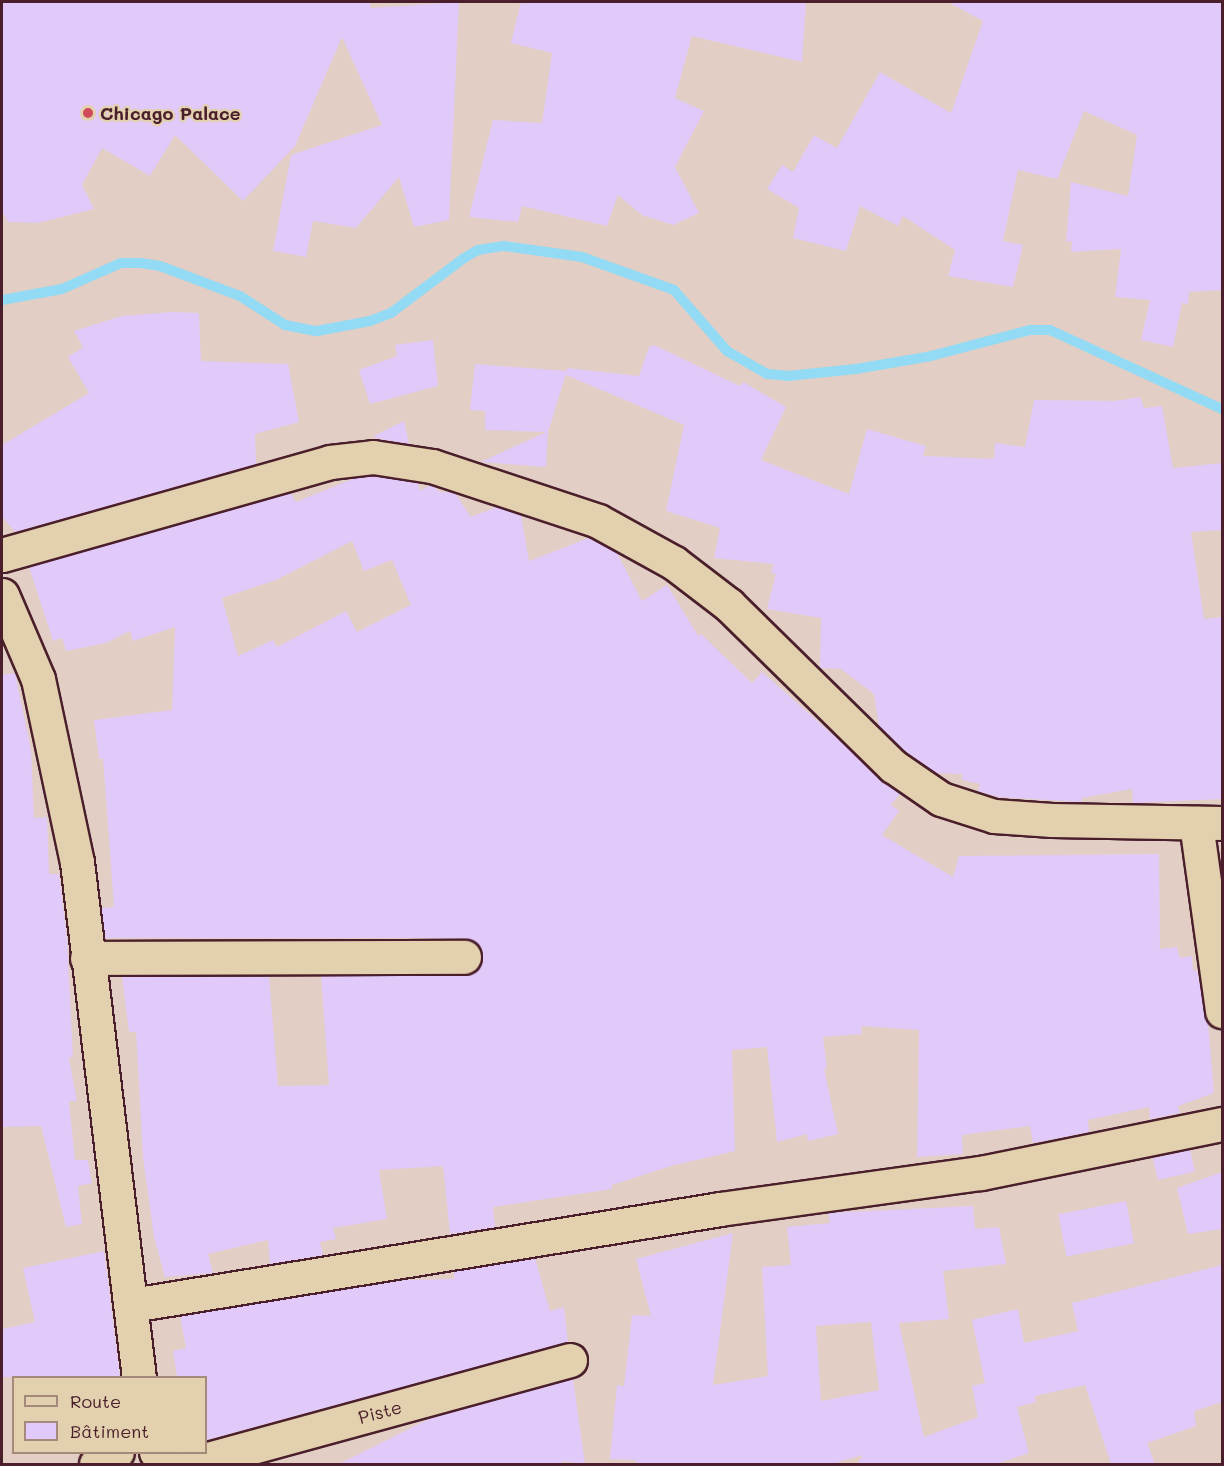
<!DOCTYPE html>
<html>
<head>
<meta charset="utf-8">
<style>
	body { margin:0 }
	#map { position:relative; width:1224px; height:1466px; overflow:hidden; background:#e2cec4; font-family:Mali,sans-serif }
	div>[style] { position:absolute }
	[style*='--x'] { left:calc(var(--x)*1px); top:calc(var(--y)*1px); width:calc(var(--w)*1px); rotate:calc(var(--a)*1deg) }
	.stream>* { height:10px; margin:-5px; padding:0 5px; transform-origin:5px; border-radius:5px; background:#93dbf5 }
	.building>* { inset:0; background:#e1c9f9; transform-origin:0 0 }
	.roads { filter:drop-shadow(2px 0 #4a1f2b) drop-shadow(-2px 0 #4a1f2b) drop-shadow(0 2px #4a1f2b) drop-shadow(0 -2px #4a1f2b) }
	.street>* { height:33px; margin:-16.5px; padding:0 16.5px; transform-origin:16.5px; border-radius:16.5px; background:#e2d0ae }
	.secondary>* { height:33px; margin:-16.5px; padding:0 16.5px; transform-origin:16.5px; border-radius:16.5px; background:#e2d0ae }
	.dots>* { width:16px; height:16px; translate:-50% -50%; box-sizing:border-box; border:3px solid #e2d0ae; border-radius:50% }
	span { translate:-50% -50%; white-space:nowrap; text-align:center; line-height:1.15; -webkit-text-stroke:4.5px #e2d0ae; paint-order:stroke }
	.poi-label { font-size:18px; color:#4a1f2b; font-weight:700 }
	.left { translate:0 -50%; text-align:left }
	.street-label { font-size:18px; color:#4a1f2b }
	.frame { position:absolute; inset:0; border:3px solid #4a1f2b; pointer-events:none }
	.legend { position:absolute; left:12px; top:1376px; width:195px; height:78px; box-sizing:border-box; background:#e2d0ae; border:2px solid #a5897a; margin:0; padding:8px 10px; list-style:none; font-size:18px; color:#4a1f2b }
	.legend li { display:flex; align-items:center; gap:12px; height:30px }
	.legend b { width:30px; border:2px solid #a5897a }
</style>
</head>
<body>
<div id="map">
	<div class="stream">
		<i style="--x:2;--y:300;--w:61;--a:-10.4"></i>
		<i style="--x:62;--y:289;--w:64;--a:-23.8"></i>
		<i style="--x:121;--y:263;--w:20;--a:0"></i>
		<i style="--x:141;--y:263;--w:19;--a:9"></i>
		<i style="--x:160;--y:266;--w:85;--a:20.6"></i>
		<i style="--x:240;--y:296;--w:54;--a:32.8"></i>
		<i style="--x:285;--y:325;--w:33;--a:11"></i>
		<i style="--x:317;--y:331;--w:54;--a:-10.7"></i>
		<i style="--x:370;--y:321;--w:22;--a:-21"></i>
		<i style="--x:391;--y:313;--w:91;--a:-37"></i>
		<i style="--x:464;--y:258;--w:16;--a:-30"></i>
		<i style="--x:478;--y:250;--w:26;--a:-9"></i>
		<i style="--x:504;--y:246;--w:79;--a:8"></i>
		<i style="--x:582;--y:257;--w:98;--a:19.7"></i>
		<i style="--x:674;--y:290;--w:81;--a:49"></i>
		<i style="--x:727;--y:351;--w:46;--a:29.9"></i>
		<i style="--x:767;--y:374;--w:21;--a:5"></i>
		<i style="--x:788;--y:376;--w:68;--a:-5.9"></i>
		<i style="--x:856;--y:369;--w:76;--a:-9.8"></i>
		<i style="--x:931;--y:356;--w:102;--a:-14.7"></i>
		<i style="--x:1030;--y:330;--w:20;--a:0"></i>
		<i style="--x:1050;--y:330;--w:189;--a:24.7"></i>
	</div>
	<div class="building">
		<i style="clip-path:polygon(2px 2px,370px 2px,371px 8px,459px 2px,449px 220px,414px 227px,399px 177px,356px 228px,313px 221px,306px 257px,273px 251px,291px 155px,382px 125px,342px 37px,295px 146px,243px 201px,175px 135px,150px 176px,102px 148px,82px 185px,94px 209px,38px 223px,8px 222px,2px 211px)"></i>
		<i style="clip-path:polygon(521px 2px,806px 2px,802px 62px,692px 36px,675px 98px,704px 111px,675px 167px,699px 213px,673px 225px,642px 215px,618px 195px,607px 226px,522px 206px,518px 222px,469px 217px,493px 120px,542px 123px,552px 53px,511px 43px)"></i>
		<i style="clip-path:polygon(948px 2px,1222px 2px,1222px 290px,1189px 292px,1188px 304px,1182px 303px,1173px 347px,1141px 340px,1150px 300px,1115px 297px,1121px 249px,1071px 252px,1072px 241px,1066px 242px,1071px 182px,1128px 196px,1137px 135px,1084px 111px,1057px 179px,1018px 170px,1003px 241px,1023px 245px,1013px 287px,948px 276px,955px 250px,903px 216px,898px 226px,860px 206px,846px 251px,793px 238px,799px 208px,767px 189px,782px 165px,793px 172px,814px 135px,837px 148px,880px 72px,951px 113px,983px 21px)"></i>
		<i style="clip-path:polygon(172px 312px,199px 313px,201px 361px,288px 364px,299px 422px,255px 434px,256px 464px,15px 532px,2px 516px,2px 445px,89px 393px,68px 357px,83px 347px,74px 331px,122px 316px)"></i>
		<i style="clip-path:polygon(433px 340px,438px 386px,370px 404px,359px 370px,397px 356px,395px 345px)"></i>
		<i style="clip-path:polygon(654px 345px,740px 386px,743px 382px,786px 407px,761px 460px,849px 494px,867px 429px,926px 446px,923px 456px,994px 459px,995px 443px,1025px 447px,1034px 400px,1115px 401px,1140px 397px,1144px 408px,1162px 406px,1173px 468px,1222px 463px,1222px 530px,1191px 532px,1204px 619px,1222px 617px,1222px 799px,1133px 803px,1132px 789px,1082px 798px,1081px 802px,998px 797px,978px 791px,980px 784px,962px 780px,962px 774px,936px 773px,905px 751px,879px 726px,874px 694px,841px 669px,820px 668px,821px 618px,767px 609px,776px 574px,771px 573px,773px 564px,714px 558px,720px 528px,666px 511px,684px 425px,566px 375px,567px 368px,639px 376px,649px 347px)"></i>
		<i style="clip-path:polygon(475px 364px,567px 371px,548px 432px,546px 467px,481px 462px,546px 432px,485px 430px,485px 411px,470px 410px)"></i>
		<i style="clip-path:polygon(404px 421px,409px 444px,375px 438px,374px 436px)"></i>
		<i style="clip-path:polygon(evenodd,373px 476px,418px 483px,420px 491px,431px 485px,440px 492px,455px 493px,471px 517px,497px 507px,521px 515px,529px 561px,589px 538px,617px 553px,642px 601px,667px 585px,699px 637px,700px 633px,752px 683px,762px 672px,900px 794px,891px 805px,899px 811px,882px 835px,953px 877px,959px 856px,1159px 854px,1160px 949px,1177px 947px,1180px 958px,1192px 956px,1193px 971px,1197px 970px,1208px 1023px,1214px 1093px,1178px 1106px,1180px 1113px,1150px 1119px,1149px 1107px,1088px 1120px,1089px 1132px,1033px 1143px,1030px 1126px,962px 1135px,963px 1154px,917px 1157px,919px 1030px,861px 1026px,862px 1034px,823px 1037px,827px 1068px,824px 1069px,838px 1134px,808px 1141px,807px 1134px,777px 1142px,767px 1047px,732px 1050px,735px 1151px,671px 1166px,612px 1185px,612px 1189px,493px 1207px,495px 1227px,450px 1234px,443px 1166px,379px 1170px,387px 1219px,333px 1228px,336px 1239px,320px 1242px,323px 1255px,270px 1264px,268px 1240px,208px 1254px,213px 1273px,165px 1277px,154px 1237px,143px 1157px,136px 1032px,129px 1032px,122px 977px,269px 976px,278px 1086px,329px 1085px,321px 976px,464px 976px,480px 967px,483px 956px,474px 941px,464px 938px,105px 938px,101px 908px,114px 907px,103px 758px,99px 759px,94px 720px,172px 710px,175px 627px,133px 641px,130px 631px,106px 643px,66px 651px,62px 638px,53px 641px,29px 567px,291px 493px,296px 502px,355px 478px,373px 476px,352px 541px,364px 571px,392px 560px,411px 605px,357px 632px,346px 611px,277px 647px,273px 640px,238px 656px,222px 598px,276px 580px,352px 541px)"></i>
		<i style="clip-path:polygon(15px 673px,31px 750px,34px 818px,47px 817px,49px 874px,59px 874px,67px 939px,73px 1057px,69px 1058px,77px 1101px,69px 1101px,75px 1160px,88px 1160px,92px 1183px,78px 1186px,82px 1224px,66px 1227px,41px 1126px,3px 1127px,2px 675px)"></i>
		<i style="left:1190px;top:1150px;width:22px;height:38px;rotate:77deg"></i>
		<i style="clip-path:polygon(1222px 1172px,1222px 1229px,1188px 1234px,1177px 1188px)"></i>
		<i style="left:1126px;top:1201px;width:43px;height:69px;rotate:79deg"></i>
		<i style="clip-path:polygon(evenodd,973px 1206px,975px 1229px,999px 1227px,1006px 1264px,943px 1271px,949px 1319px,899px 1323px,924px 1437px,978px 1417px,972px 1386px,985px 1383px,972px 1320px,1018px 1309px,1024px 1343px,1078px 1331px,1072px 1303px,1222px 1265px,1222px 1402px,1194px 1411px,1196px 1426px,1147px 1443px,1155px 1464px,1111px 1464px,1085px 1385px,1035px 1396px,1036px 1402px,1017px 1407px,1029px 1453px,996px 1464px,857px 1464px,863px 1455px,832px 1464px,636px 1464px,636px 1460px,610px 1459px,617px 1385px,624px 1386px,632px 1315px,651px 1316px,636px 1259px,733px 1233px,713px 1385px,768px 1376px,762px 1267px,791px 1265px,787px 1227px,830px 1223px,828px 1213px,973px 1206px,871px 1322px,879px 1390px,821px 1401px,816px 1326px,871px 1322px)"></i>
		<i style="clip-path:polygon(104px 1251px,120px 1377px,2px 1377px,2px 1329px,35px 1322px,23px 1268px)"></i>
		<i style="clip-path:polygon(535px 1258px,550px 1311px,564px 1307px,568px 1342px,206px 1440px,206px 1377px,177px 1377px,173px 1351px,186px 1348px,180px 1316px,405px 1280px,454px 1279px,454px 1271px)"></i>
		<i style="clip-path:polygon(573px 1379px,585px 1464px,562px 1461px,562px 1464px,339px 1464px,435px 1416px)"></i>
	</div>
	<div class="roads">
		<div class="street">
			<i style="--x:2;--y:555;--w:341;--a:-15.8"></i>
			<i style="--x:330;--y:462;--w:43;--a:-6.6"></i>
			<i style="--x:373;--y:457;--w:60;--a:8.7"></i>
			<i style="--x:432;--y:466;--w:175;--a:18.3"></i>
			<i style="--x:598;--y:521;--w:87;--a:28.9"></i>
			<i style="--x:674;--y:563;--w:69;--a:37.4"></i>
			<i style="--x:729;--y:605;--w:230;--a:44.5"></i>
			<i style="--x:893;--y:766;--w:58;--a:34.5"></i>
			<i style="--x:941;--y:799;--w:56;--a:17.8"></i>
			<i style="--x:994;--y:816;--w:58;--a:3.9"></i>
			<i style="--x:1052;--y:820;--w:170;--a:1"></i>
			<i style="--x:1196;--y:823;--w:190;--a:82.1"></i>
			<i style="--x:87;--y:958;--w:377;--a:-0.2"></i>
			<i style="--x:132;--y:1305;--w:596;--a:-9.27"></i>
			<i style="--x:720;--y:1209;--w:263;--a:-7.9"></i>
			<i style="--x:981;--y:1173;--w:246;--a:-11.5"></i>
			<i style="--x:96;--y:1464;--w:24;--a:-30"></i>
			<i style="--x:190;--y:1464;--w:394;--a:-15.3"></i>
		</div>
		<div class="secondary">
			<i style="--x:2;--y:595;--w:91;--a:66.8"></i>
			<i style="--x:38;--y:679;--w:187;--a:78"></i>
			<i style="--x:77;--y:862;--w:520;--a:83.15"></i>
			<i style="--x:156;--y:1452;--w:14;--a:56"></i>
		</div>
	</div>
	<div class="dots">
		<i style="left:88px;top:113px;background:#d1495b"></i>
	</div>
	<div class="poi-label">
		<span class="left" style="left:100px;top:113px">Chicago Palace</span>
	</div>
	<div class="street-label">
		<span style="left:380px;top:1412px;rotate:-15deg">Piste</span>
	</div>
	<div class="frame"></div>
	<ul class="legend">
	<li><b style="height:8px;background:#e2d0ae"></b>Route</li>
	<li><b style="height:16px;background:#e1c9f9"></b>Bâtiment</li>
	</ul>
</div>
</body>
</html>
